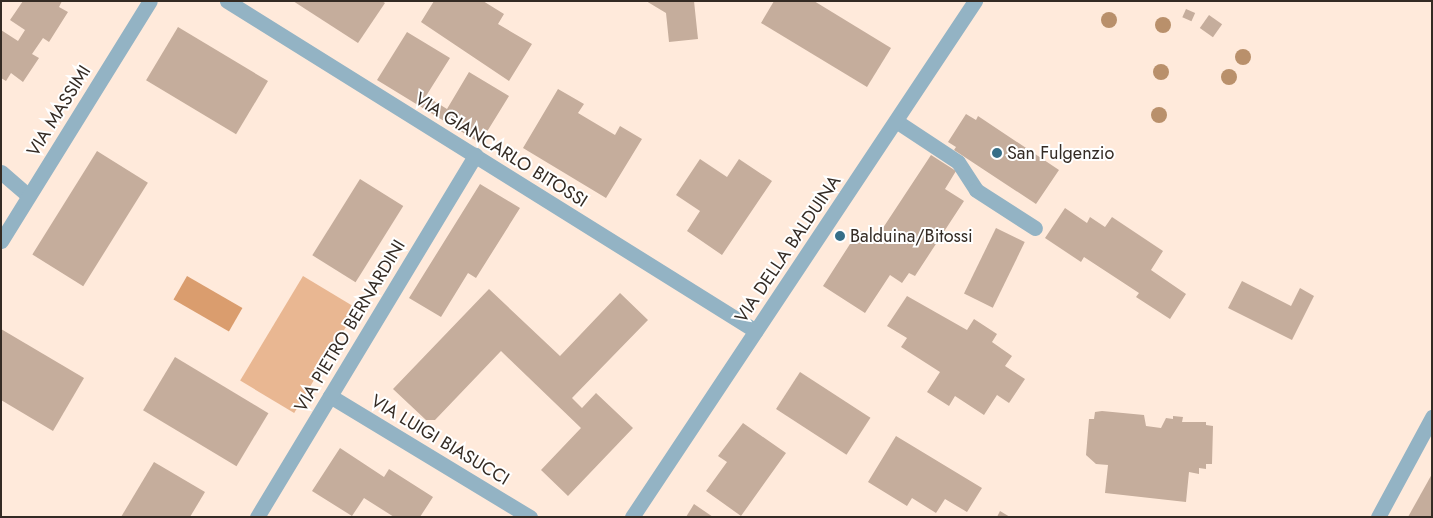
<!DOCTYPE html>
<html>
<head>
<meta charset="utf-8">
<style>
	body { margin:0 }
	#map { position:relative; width:1433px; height:518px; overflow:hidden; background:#ffeadb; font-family:Jost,sans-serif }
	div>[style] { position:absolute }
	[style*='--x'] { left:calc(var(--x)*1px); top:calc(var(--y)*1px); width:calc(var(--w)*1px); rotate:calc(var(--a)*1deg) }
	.green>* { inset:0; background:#e9b792; transform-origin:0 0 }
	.water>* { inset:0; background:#da9d6e; transform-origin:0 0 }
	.building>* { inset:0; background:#c5ad9c; transform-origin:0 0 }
	.minor>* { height:15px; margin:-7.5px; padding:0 7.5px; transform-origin:7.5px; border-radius:7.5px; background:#93b3c4 }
	.trees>* { width:16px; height:16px; margin:-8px; border-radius:50%; background:#b9906b }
	.dots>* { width:14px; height:14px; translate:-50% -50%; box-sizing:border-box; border:2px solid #fff; border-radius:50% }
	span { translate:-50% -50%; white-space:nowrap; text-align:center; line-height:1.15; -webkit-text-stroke:4px #fff; paint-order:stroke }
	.street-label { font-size:18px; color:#342b24 }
	.poi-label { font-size:18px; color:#342b24 }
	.left { translate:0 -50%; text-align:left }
	.frame { position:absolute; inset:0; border:2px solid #342b24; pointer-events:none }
</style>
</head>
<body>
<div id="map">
	<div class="green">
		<i style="left:303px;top:276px;width:63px;height:122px;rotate:31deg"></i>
	</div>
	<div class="water">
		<i style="left:187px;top:276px;width:64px;height:27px;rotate:30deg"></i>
	</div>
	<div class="building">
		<i style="clip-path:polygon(23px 1px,62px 1px,59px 7px,68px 12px,49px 42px,43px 38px,32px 54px,39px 58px,23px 82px,11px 73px,6px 81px,1px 78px,1px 30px,18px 41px,25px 30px,10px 20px)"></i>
		<i style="clip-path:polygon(293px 1px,382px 1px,385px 3px,358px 43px)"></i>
		<i style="clip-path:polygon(434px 1px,483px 1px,504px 14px,498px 24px,532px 44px,509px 81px,421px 22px)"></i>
		<i style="clip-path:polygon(646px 1px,694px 1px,698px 39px,669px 42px,666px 13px)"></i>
		<i style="clip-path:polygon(774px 1px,814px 1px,891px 48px,867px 87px,761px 23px)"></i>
		<i style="left:1186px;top:9px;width:10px;height:9px;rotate:24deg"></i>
		<i style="left:1209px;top:15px;width:16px;height:16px;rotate:35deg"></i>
		<i style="left:178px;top:27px;width:105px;height:62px;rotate:31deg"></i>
		<i style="clip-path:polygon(407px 32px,450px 58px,426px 96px,447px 109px,469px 72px,509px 96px,480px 143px,377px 80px)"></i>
		<i style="clip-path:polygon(558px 89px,584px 104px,578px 113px,615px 135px,620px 126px,642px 139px,606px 198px,523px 148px)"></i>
		<i style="clip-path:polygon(966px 114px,976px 120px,978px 116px,1059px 170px,1036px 204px,954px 150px,956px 147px,948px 142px)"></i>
		<i style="left:97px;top:151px;width:60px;height:122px;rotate:32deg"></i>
		<i style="clip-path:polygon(931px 155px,956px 171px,945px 189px,964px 201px,915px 276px,909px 273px,902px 283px,890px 275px,865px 313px,823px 286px,859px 230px,875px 240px)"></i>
		<i style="clip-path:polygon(700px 159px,727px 177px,739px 159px,772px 181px,722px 255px,687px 231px,700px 211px,676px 195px)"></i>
		<i style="left:360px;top:179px;width:51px;height:90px;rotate:32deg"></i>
		<i style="clip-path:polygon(480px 184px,520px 208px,476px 278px,468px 273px,441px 317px,409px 298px)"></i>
		<i style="clip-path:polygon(1065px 208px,1087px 223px,1090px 217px,1105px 227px,1112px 217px,1163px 251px,1151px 270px,1186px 294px,1170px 319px,1136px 297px,1139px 293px,1084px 257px,1081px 262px,1045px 238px)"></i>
		<i style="left:996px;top:228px;width:32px;height:73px;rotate:26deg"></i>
		<i style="clip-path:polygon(1242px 281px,1291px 306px,1300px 288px,1314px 296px,1292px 340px,1228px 308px)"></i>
		<i style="clip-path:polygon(489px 289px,560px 356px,620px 293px,648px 320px,572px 398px,582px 408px,596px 393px,633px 428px,568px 496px,541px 470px,581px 428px,501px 351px,435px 420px,426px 420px,393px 389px)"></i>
		<i style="clip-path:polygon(907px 296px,967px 330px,974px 319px,997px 334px,992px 342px,1012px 356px,1005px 366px,1025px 379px,1009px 403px,997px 395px,984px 415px,955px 396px,949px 406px,927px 392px,940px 372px,901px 347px,907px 338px,887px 326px)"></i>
		<i style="clip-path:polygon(1px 329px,84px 378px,53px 431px,1px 400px)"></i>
		<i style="left:175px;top:357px;width:109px;height:62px;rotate:31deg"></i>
		<i style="left:800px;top:372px;width:84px;height:44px;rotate:33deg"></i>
		<i style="clip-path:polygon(1102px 411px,1144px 415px,1146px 426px,1161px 428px,1166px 418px,1173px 419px,1173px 416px,1183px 417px,1182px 422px,1206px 422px,1206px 425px,1213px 426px,1212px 464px,1206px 464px,1206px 469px,1199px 468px,1199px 474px,1189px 472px,1186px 502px,1105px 493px,1108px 465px,1096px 464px,1086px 455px,1089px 419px,1094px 419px,1095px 412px)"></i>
		<i style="clip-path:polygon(743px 423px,786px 453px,741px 516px,706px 491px,727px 462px,718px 456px)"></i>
		<i style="clip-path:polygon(896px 436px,982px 488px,967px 512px,945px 499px,936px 513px,912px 498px,907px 506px,868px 482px)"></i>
		<i style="clip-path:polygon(340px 448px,384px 477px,389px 469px,433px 497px,420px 517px,394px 517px,364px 498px,352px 516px,312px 491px)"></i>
		<i style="clip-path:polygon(154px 462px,205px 492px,190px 517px,121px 517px)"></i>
		<i style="clip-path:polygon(1432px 474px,1432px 517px,1408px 517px)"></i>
		<i style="clip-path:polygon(694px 504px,713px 517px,686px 517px)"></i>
		<i style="clip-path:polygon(1000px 511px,1010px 517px,997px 517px)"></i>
	</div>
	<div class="minor">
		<i style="--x:227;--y:1;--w:623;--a:31.96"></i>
		<i style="--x:896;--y:121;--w:74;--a:33.5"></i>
		<i style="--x:958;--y:162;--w:33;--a:57"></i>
		<i style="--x:976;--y:190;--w:70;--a:32.8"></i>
		<i style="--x:1;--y:172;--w:35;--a:41"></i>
		<i style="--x:1;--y:241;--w:282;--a:-58.2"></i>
		<i style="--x:330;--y:396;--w:234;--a:31.2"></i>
		<i style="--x:257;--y:517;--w:423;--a:-58.9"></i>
		<i style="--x:632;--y:517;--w:620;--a:-56.39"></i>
		<i style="--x:1378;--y:517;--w:114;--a:-61.6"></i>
	</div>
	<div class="trees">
		<i style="left:1109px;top:20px"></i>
		<i style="left:1163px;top:25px"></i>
		<i style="left:1243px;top:57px"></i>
		<i style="left:1161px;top:72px"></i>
		<i style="left:1229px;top:77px"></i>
		<i style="left:1159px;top:115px"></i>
	</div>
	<div class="dots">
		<i style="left:997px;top:153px;background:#366e88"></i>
		<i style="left:840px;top:236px;background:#366e88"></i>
	</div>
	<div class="street-label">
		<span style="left:59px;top:111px;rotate:-58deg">VIA MASSIMI</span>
		<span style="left:501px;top:150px;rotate:32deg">VIA GIANCARLO BITOSSI</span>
		<span style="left:788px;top:249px;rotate:-56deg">VIA DELLA BALDUINA</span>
		<span style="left:350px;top:326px;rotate:-59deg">VIA PIETRO BERNARDINI</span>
		<span style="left:440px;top:440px;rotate:31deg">VIA LUIGI BIASUCCI</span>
	</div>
	<div class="poi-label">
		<span class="left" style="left:1007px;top:153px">San Fulgenzio</span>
		<span class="left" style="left:850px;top:236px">Balduina/Bitossi</span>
	</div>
	<div class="frame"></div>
</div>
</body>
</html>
